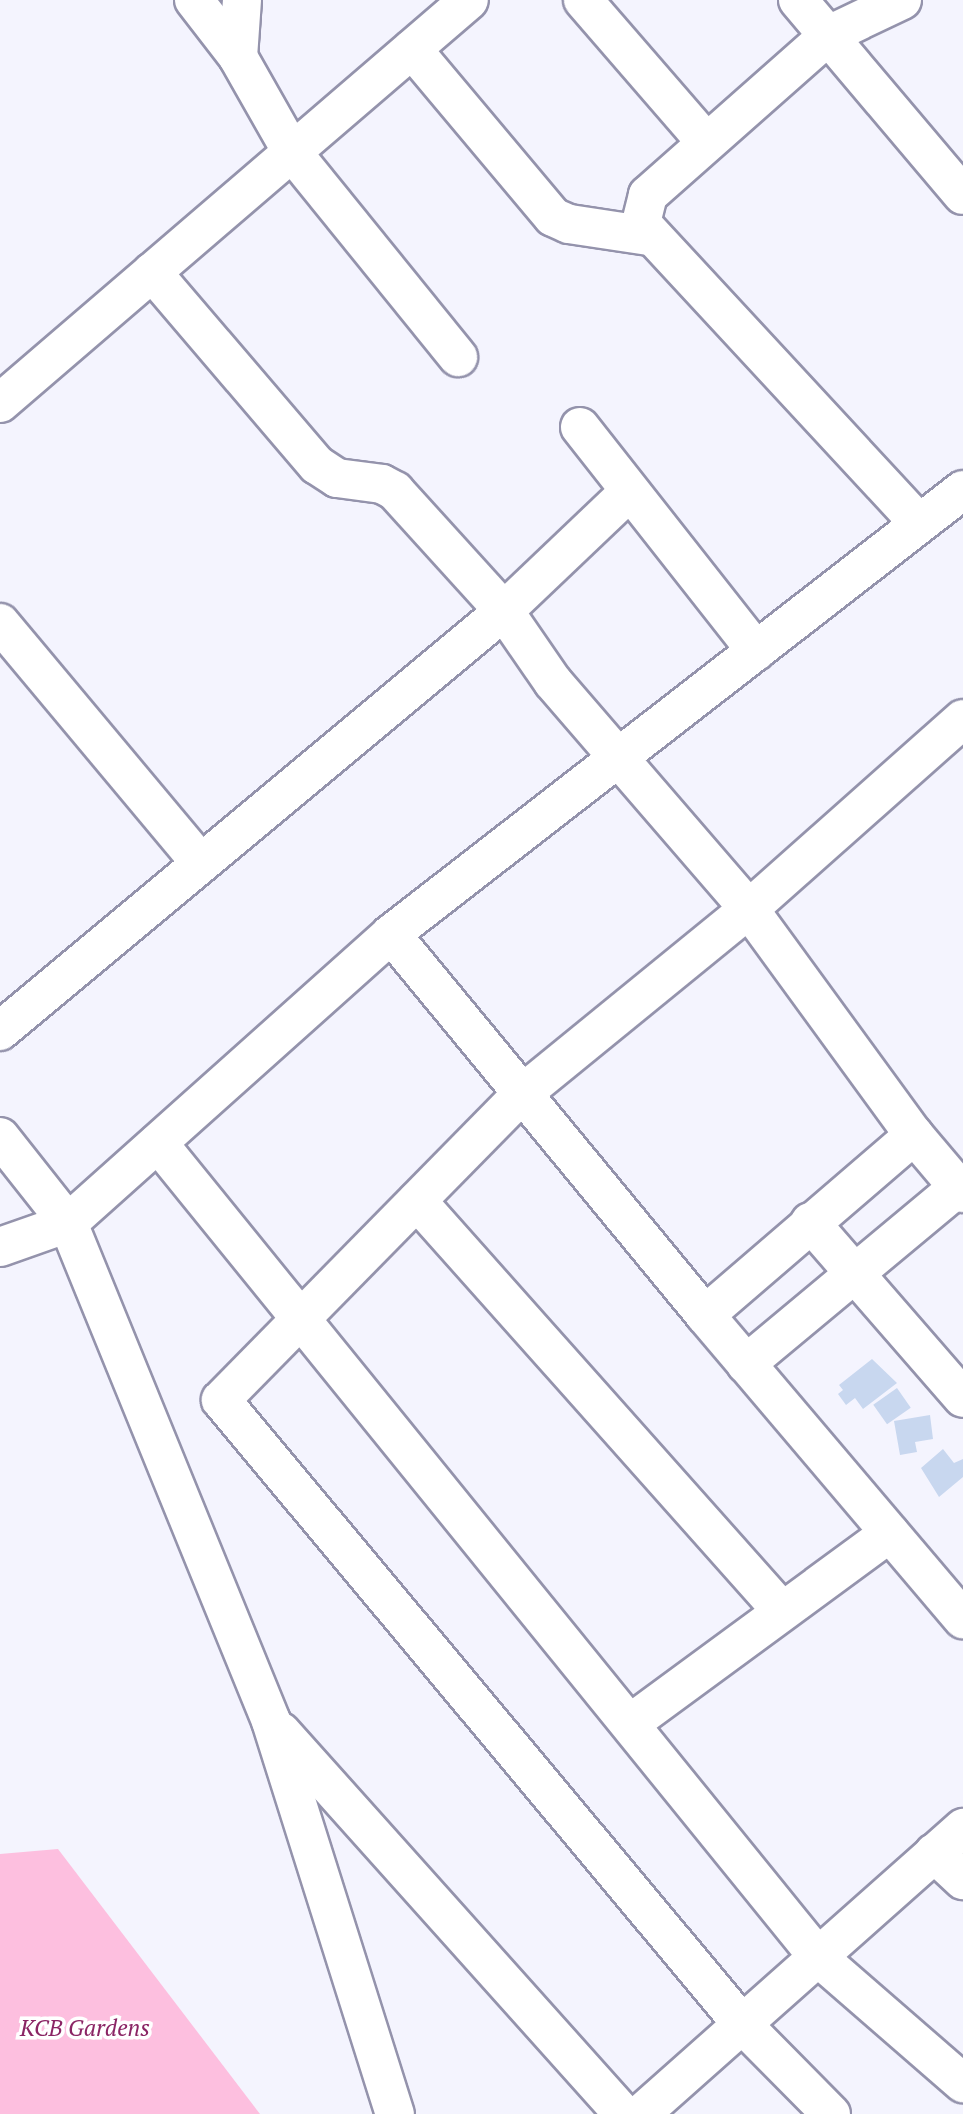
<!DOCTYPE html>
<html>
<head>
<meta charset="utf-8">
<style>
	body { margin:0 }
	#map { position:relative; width:963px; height:2114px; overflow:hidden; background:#f4f4fe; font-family:"PT Serif",serif }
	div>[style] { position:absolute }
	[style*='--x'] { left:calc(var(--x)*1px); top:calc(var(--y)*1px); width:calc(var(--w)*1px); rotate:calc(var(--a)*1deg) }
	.green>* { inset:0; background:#fdbfdf }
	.building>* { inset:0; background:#c8d7ef; transform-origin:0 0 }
	.roads { filter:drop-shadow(2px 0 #9493ac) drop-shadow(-2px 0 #9493ac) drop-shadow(0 2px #9493ac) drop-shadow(0 -2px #9493ac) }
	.minor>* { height:38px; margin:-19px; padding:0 19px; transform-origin:19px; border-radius:19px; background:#fff }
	span { translate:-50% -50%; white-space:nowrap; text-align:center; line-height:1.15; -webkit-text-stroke:7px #fff; paint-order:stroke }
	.park-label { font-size:23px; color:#8b2565; font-style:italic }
</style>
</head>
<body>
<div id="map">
	<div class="green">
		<i style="clip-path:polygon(58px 1849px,260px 2114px,0 2114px,0 1854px)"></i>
	</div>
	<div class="building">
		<i style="clip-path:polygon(872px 1359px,897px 1383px,863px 1409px,855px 1398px,846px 1405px,838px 1394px,843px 1390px,839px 1385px)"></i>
		<i style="left:897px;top:1388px;width:24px;height:29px;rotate:55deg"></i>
		<i style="clip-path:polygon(930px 1415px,933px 1439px,915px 1442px,917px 1452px,900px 1455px,894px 1421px)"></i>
		<i style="clip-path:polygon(943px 1449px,954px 1463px,963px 1459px,963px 1477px,939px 1497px,921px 1468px)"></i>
	</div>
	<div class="roads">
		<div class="minor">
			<i style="--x:194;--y:0;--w:72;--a:52.3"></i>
			<i style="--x:242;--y:0;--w:57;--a:94"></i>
			<i style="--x:238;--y:57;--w:109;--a:60.4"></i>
			<i style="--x:292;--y:152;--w:264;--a:51"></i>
			<i style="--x:583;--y:0;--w:188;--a:49.1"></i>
			<i style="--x:798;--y:0;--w:255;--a:49.8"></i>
			<i style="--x:902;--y:0;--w:81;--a:154.4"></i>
			<i style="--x:829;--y:35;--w:242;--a:138.5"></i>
			<i style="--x:648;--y:195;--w:29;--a:104"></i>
			<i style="--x:641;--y:223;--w:409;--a:47.2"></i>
			<i style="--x:412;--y:49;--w:219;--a:50"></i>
			<i style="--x:553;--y:217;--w:17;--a:24"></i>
			<i style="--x:569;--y:224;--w:80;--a:8.6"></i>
			<i style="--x:152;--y:272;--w:254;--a:49.5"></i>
			<i style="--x:317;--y:465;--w:24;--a:33"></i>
			<i style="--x:337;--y:478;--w:45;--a:7.6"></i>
			<i style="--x:382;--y:484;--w:15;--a:28"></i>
			<i style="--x:395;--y:491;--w:162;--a:47.8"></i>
			<i style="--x:504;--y:611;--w:86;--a:55.4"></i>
			<i style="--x:553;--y:682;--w:300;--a:49.2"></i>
			<i style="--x:749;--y:909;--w:280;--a:53.9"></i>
			<i style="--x:914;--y:1135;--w:76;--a:49.8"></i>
			<i style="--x:0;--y:403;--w:618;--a:-40.67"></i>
			<i style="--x:580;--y:427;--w:285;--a:51.8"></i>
			<i style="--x:0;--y:623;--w:313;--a:50.1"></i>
			<i style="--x:391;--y:934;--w:494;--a:50.5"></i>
			<i style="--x:705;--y:1315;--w:399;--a:49.7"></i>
			<i style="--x:0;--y:1031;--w:656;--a:-39.81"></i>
			<i style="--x:504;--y:611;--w:173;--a:-43.6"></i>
			<i style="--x:0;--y:1137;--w:110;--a:51.7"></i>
			<i style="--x:68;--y:1223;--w:433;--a:-41.8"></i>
			<i style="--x:391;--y:934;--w:724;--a:-37.82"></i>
			<i style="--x:158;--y:1143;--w:1049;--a:50.96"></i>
			<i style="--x:819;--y:1958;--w:191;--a:41"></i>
			<i style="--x:417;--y:1201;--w:549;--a:48.32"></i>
			<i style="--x:810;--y:1222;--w:233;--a:49"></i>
			<i style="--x:0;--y:1247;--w:72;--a:-19.4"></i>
			<i style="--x:68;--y:1223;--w:538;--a:67.82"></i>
			<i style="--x:271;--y:1721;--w:412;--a:72.5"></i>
			<i style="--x:705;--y:1315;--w:276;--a:-40.7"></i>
			<i style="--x:746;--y:1364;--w:283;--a:-39.8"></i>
			<i style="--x:631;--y:1723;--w:321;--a:-36.3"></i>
			<i style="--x:281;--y:1732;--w:513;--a:48.16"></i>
			<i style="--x:934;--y:1853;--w:40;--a:43"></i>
			<i style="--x:641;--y:2114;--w:431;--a:-41.6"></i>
			<i style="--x:831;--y:2114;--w:127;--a:-134.7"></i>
			<i style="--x:742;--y:2024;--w:813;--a:-129.86"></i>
			<i style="--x:221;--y:1400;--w:429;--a:-45.5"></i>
			<i style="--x:522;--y:1094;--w:293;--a:-39.2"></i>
			<i style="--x:749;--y:909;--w:286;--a:-41.6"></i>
		</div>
	</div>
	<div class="park-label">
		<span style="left:85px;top:2028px">KCB Gardens</span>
	</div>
</div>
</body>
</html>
